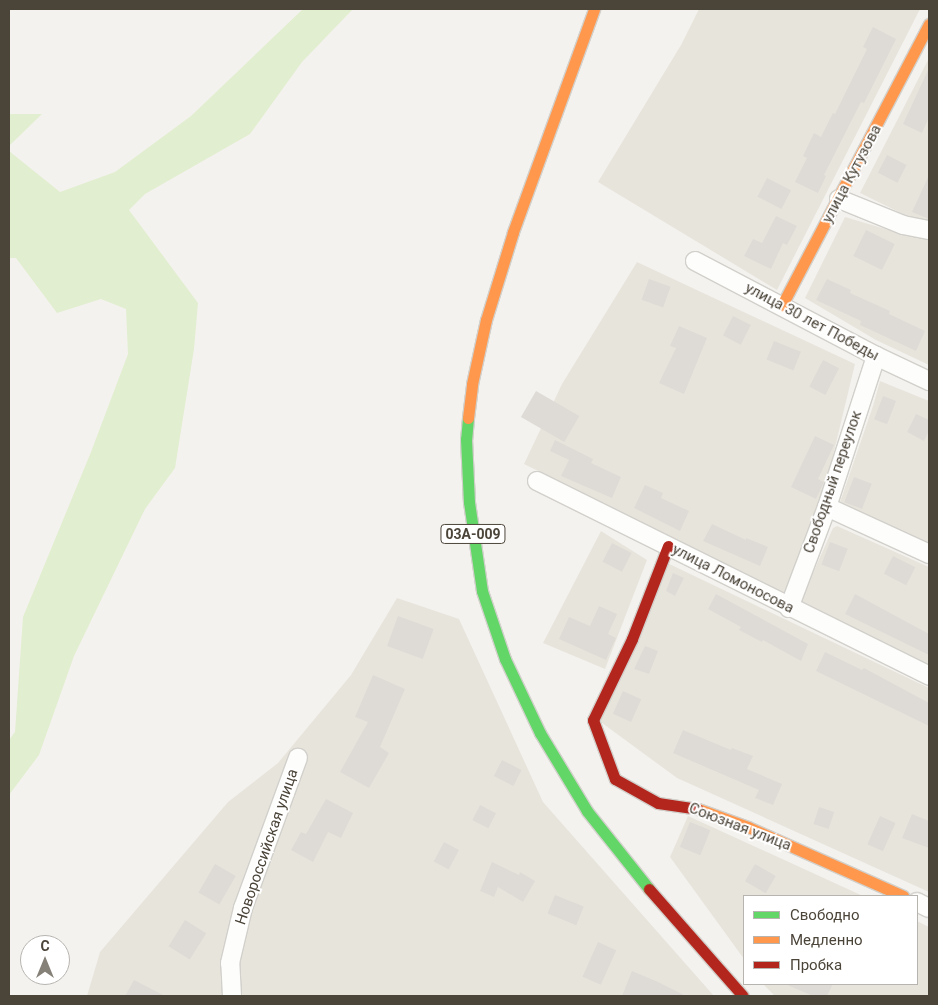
<!DOCTYPE html>
<html>
<head>
<meta charset="utf-8">
<style>
	body { margin:0 }
	#map { position:relative; width:938px; height:1005px; overflow:hidden; background:#f4f2ee; font-family:Roboto,sans-serif }
	div>[style] { position:absolute }
	[style*='--x'] { left:calc(var(--x)*1px); top:calc(var(--y)*1px); width:calc(var(--w)*1px); rotate:calc(var(--a)*1deg) }
	.residential>* { inset:0; background:#e7e4dc }
	.green>* { inset:0; background:#e1eecf }
	.building>* { inset:0; background:#dedbd6; transform-origin:0 0 }
	.roads { filter:drop-shadow(1px 0 #d2d0cb) drop-shadow(-1px 0 #d2d0cb) drop-shadow(0 1px #d2d0cb) drop-shadow(0 -1px #d2d0cb) }
	.street>* { height:18px; margin:-9px; padding:0 9px; transform-origin:9px; border-radius:9px; background:#fdfdfc }
	.fast>* { height:11px; margin:-5.5px; padding:0 5.5px; transform-origin:5.5px; border-radius:5.5px; background:#63d668 }
	.slow>* { height:11px; margin:-5.5px; padding:0 5.5px; transform-origin:5.5px; border-radius:5.5px; background:#ff974d }
	.jam>* { height:11px; margin:-5.5px; padding:0 5.5px; transform-origin:5.5px; border-radius:5.5px; background:#b3261e }
	span { translate:-50% -50%; white-space:nowrap; text-align:center; line-height:1.15; -webkit-text-stroke:4px #fff; paint-order:stroke }
	.shield-label span { padding:1px 4px; background:#fff; border:1px solid; border-radius:4px; -webkit-text-stroke-width:0 }
	.shield-label { font-size:14px; color:#4b4439; font-weight:700 }
	.street-label { font-size:15px; color:#4b4439 }
	.frame { position:absolute; inset:0; border:10px solid #4b4439; pointer-events:none }
	.legend { position:absolute; left:743px; top:895px; width:175px; height:90px; box-sizing:border-box; background:#fff; border:1px solid #b7b4b0; margin:0; padding:6px 9px; list-style:none; font-size:15px; color:#4b4439 }
	.legend li { display:flex; align-items:center; gap:10px; height:25px }
	.legend b { width:25px; border:1px solid #b7b4b0 }
	.north { position:absolute; left:20px; top:935px; width:50px; height:50px; box-sizing:border-box; background:#fff; border:1px solid #b7b4b0; border-radius:50%; rotate:0deg; font-size:14px; font-weight:700; line-height:20px; text-align:center; color:#4b4439 }
	.north::after { content:''; display:block; margin:auto; width:18px; height:22px; background:#868178; clip-path:polygon(50% 0,100% 100%,50% 72%,0 100%) }
</style>
</head>
<body>
<div id="map">
	<div class="residential">
		<i style="clip-path:polygon(699px 9px,920px 9px,777px 290px,598px 182px,681px 45px)"></i>
		<i style="clip-path:polygon(929px 58px,929px 223px,907px 216px,860px 193px)"></i>
		<i style="clip-path:polygon(845px 217px,899px 233px,929px 238px,929px 365px,876px 340px,805px 298px)"></i>
		<i style="clip-path:polygon(637px 262px,855px 364px,823px 497px,784px 593px,524px 464px,562px 384px)"></i>
		<i style="clip-path:polygon(880px 381px,929px 401px,929px 545px,839px 505px,873px 406px)"></i>
		<i style="clip-path:polygon(837px 526px,929px 567px,929px 666px,800px 602px,833px 528px)"></i>
		<i style="clip-path:polygon(601px 531px,647px 560px,605px 669px,543px 643px)"></i>
		<i style="clip-path:polygon(663px 561px,929px 688px,929px 892px,677px 778px,598px 720px)"></i>
		<i style="clip-path:polygon(397px 598px,459px 619px,543px 802px,714px 996px,87px 996px,100px 952px,228px 802px,278px 763px,351px 675px)"></i>
		<i style="clip-path:polygon(688px 816px,767px 852px,863px 896px,744px 896px,744px 959px,670px 857px)"></i>
		<i style="clip-path:polygon(917px 921px,929px 927px,929px 996px,775px 996px,763px 984px,917px 984px)"></i>
	</div>
	<div class="green">
		<i style="clip-path:polygon(303px 9px,353px 9px,302px 62px,250px 134px,145px 194px,129px 210px,198px 303px,194px 349px,175px 468px,145px 509px,74px 656px,39px 755px,9px 795px,9px 740px,15px 732px,23px 617px,91px 452px,128px 354px,126px 309px,101px 299px,57px 313px,16px 258px,9px 258px,9px 151px,60px 192px,115px 172px,191px 116px)"></i>
		<i style="clip-path:polygon(9px 114px,42px 114px,9px 146px)"></i>
	</div>
	<div class="building">
		<i style="clip-path:polygon(873px 27px,896px 39px,864px 103px,861px 102px,824px 175px,826px 176px,818px 193px,795px 182px,807px 158px,803px 156px,814px 133px,821px 137px,833px 113px,835px 114px,867px 49px,863px 47px)"></i>
		<i style="clip-path:polygon(929px 68px,929px 117px,922px 133px,903px 124px)"></i>
		<i style="left:887px;top:155px;width:22px;height:20px;rotate:27deg"></i>
		<i style="clip-path:polygon(929px 175px,929px 219px,912px 212px)"></i>
		<i style="left:767px;top:178px;width:27px;height:21px;rotate:27deg"></i>
		<i style="clip-path:polygon(776px 216px,797px 226px,787px 245px,783px 243px,771px 269px,744px 256px,753px 239px,762px 243px)"></i>
		<i style="left:866px;top:230px;width:32px;height:29px;rotate:26deg"></i>
		<i style="left:649px;top:279px;width:23px;height:22px;rotate:20deg"></i>
		<i style="clip-path:polygon(827px 279px,851px 290px,850px 293px,890px 311px,889px 314px,925px 331px,916px 351px,860px 325px,861px 321px,816px 300px)"></i>
		<i style="left:733px;top:316px;width:20px;height:22px;rotate:27deg"></i>
		<i style="clip-path:polygon(679px 326px,707px 338px,684px 394px,659px 383px,676px 348px,670px 346px)"></i>
		<i style="left:774px;top:341px;width:29px;height:20px;rotate:22deg"></i>
		<i style="left:823px;top:360px;width:18px;height:30px;rotate:27deg"></i>
		<i style="left:536px;top:391px;width:50px;height:30px;rotate:30deg"></i>
		<i style="left:883px;top:396px;width:14px;height:25px;rotate:21deg"></i>
		<i style="clip-path:polygon(916px 414px,929px 420px,929px 431px,924px 441px,907px 432px)"></i>
		<i style="clip-path:polygon(815px 436px,834px 445px,818px 479px,824px 482px,816px 499px,791px 487px)"></i>
		<i style="clip-path:polygon(555px 440px,593px 459px,591px 463px,621px 477px,612px 498px,561px 476px,569px 460px,550px 451px)"></i>
		<i style="left:854px;top:477px;width:19px;height:27px;rotate:21deg"></i>
		<i style="clip-path:polygon(645px 485px,663px 493px,661px 498px,689px 511px,680px 531px,634px 508px)"></i>
		<i style="clip-path:polygon(712px 524px,746px 540px,746px 538px,768px 547px,760px 566px,703px 541px)"></i>
		<i style="left:830px;top:542px;width:19px;height:24px;rotate:21deg"></i>
		<i style="left:612px;top:543px;width:22px;height:21px;rotate:27deg"></i>
		<i style="left:893px;top:556px;width:25px;height:20px;rotate:27deg"></i>
		<i style="clip-path:polygon(673px 573px,684px 578px,675px 596px,666px 591px)"></i>
		<i style="clip-path:polygon(716px 594px,808px 644px,801px 661px,763px 640px,762px 642px,739px 630px,741px 627px,708px 609px)"></i>
		<i style="clip-path:polygon(855px 594px,929px 634px,929px 655px,845px 614px)"></i>
		<i style="clip-path:polygon(599px 606px,617px 614px,608px 634px,616px 638px,606px 660px,559px 639px,569px 617px,590px 626px)"></i>
		<i style="left:398px;top:616px;width:38px;height:32px;rotate:20deg"></i>
		<i style="clip-path:polygon(645px 646px,658px 651px,649px 674px,634px 669px)"></i>
		<i style="clip-path:polygon(825px 652px,862px 670px,864px 668px,929px 703px,929px 726px,816px 671px)"></i>
		<i style="clip-path:polygon(373px 675px,405px 689px,380px 747px,389px 753px,369px 788px,340px 772px,368px 722px,355px 717px)"></i>
		<i style="left:623px;top:691px;width:20px;height:25px;rotate:24deg"></i>
		<i style="clip-path:polygon(683px 730px,731px 750px,732px 748px,753px 756px,747px 769px,782px 784px,773px 805px,755px 798px,759px 790px,673px 753px)"></i>
		<i style="left:502px;top:760px;width:22px;height:18px;rotate:27deg"></i>
		<i style="clip-path:polygon(326px 799px,353px 813px,341px 838px,328px 832px,313px 862px,291px 850px,301px 832px,306px 834px)"></i>
		<i style="left:480px;top:805px;width:18px;height:17px;rotate:27deg"></i>
		<i style="left:819px;top:807px;width:16px;height:18px;rotate:18deg"></i>
		<i style="clip-path:polygon(912px 814px,929px 821px,929px 848px,902px 838px)"></i>
		<i style="left:880px;top:816px;width:17px;height:31px;rotate:24deg"></i>
		<i style="left:690px;top:822px;width:22px;height:27px;rotate:22deg"></i>
		<i style="left:444px;top:842px;width:17px;height:22px;rotate:28deg"></i>
		<i style="clip-path:polygon(492px 862px,519px 875px,520px 872px,535px 881px,523px 902px,498px 887px,494px 897px,480px 891px)"></i>
		<i style="left:215px;top:864px;width:24px;height:33px;rotate:30deg"></i>
		<i style="left:755px;top:864px;width:24px;height:20px;rotate:30deg"></i>
		<i style="left:555px;top:895px;width:31px;height:20px;rotate:22deg"></i>
		<i style="left:185px;top:920px;width:25px;height:31px;rotate:32deg"></i>
		<i style="left:598px;top:942px;width:20px;height:38px;rotate:24deg"></i>
		<i style="clip-path:polygon(632px 971px,658px 982px,686px 996px,622px 996px)"></i>
		<i style="clip-path:polygon(134px 980px,165px 996px,125px 996px)"></i>
		<i style="clip-path:polygon(785px 984px,833px 984px,827px 996px,813px 996px)"></i>
	</div>
	<div class="roads">
		<div class="street">
			<i style="--x:839;--y:199;--w:69;--a:22.1"></i>
			<i style="--x:903;--y:225;--w:26;--a:11"></i>
			<i style="--x:695;--y:261;--w:204;--a:27.7"></i>
			<i style="--x:876;--y:356;--w:59;--a:25.3"></i>
			<i style="--x:537;--y:481;--w:438;--a:26.4"></i>
			<i style="--x:827;--y:507;--w:112;--a:24.7"></i>
			<i style="--x:789;--y:608;--w:108;--a:-69.4"></i>
			<i style="--x:827;--y:507;--w:159;--a:-72"></i>
			<i style="--x:917;--y:902;--w:13;--a:27"></i>
			<i style="--x:232;--y:996;--w:33;--a:-93"></i>
			<i style="--x:230;--y:963;--w:57;--a:-76.7"></i>
			<i style="--x:243;--y:908;--w:160;--a:-69.9"></i>
		</div>
		<div class="fast">
			<i style="--x:468;--y:418;--w:21;--a:95"></i>
			<i style="--x:466;--y:439;--w:63;--a:87.3"></i>
			<i style="--x:469;--y:502;--w:90;--a:81.7"></i>
			<i style="--x:482;--y:591;--w:72;--a:71.3"></i>
			<i style="--x:505;--y:659;--w:82;--a:64.7"></i>
			<i style="--x:540;--y:733;--w:91;--a:58.9"></i>
			<i style="--x:587;--y:811;--w:100;--a:51.5"></i>
		</div>
		<div class="slow">
			<i style="--x:782;--y:305;--w:317;--a:-62.4"></i>
			<i style="--x:468;--y:418;--w:34;--a:-83"></i>
			<i style="--x:472;--y:384;--w:66;--a:-77.7"></i>
			<i style="--x:486;--y:320;--w:92;--a:-72.9"></i>
			<i style="--x:513;--y:232;--w:237;--a:-70"></i>
			<i style="--x:698;--y:809;--w:53;--a:19.8"></i>
			<i style="--x:748;--y:827;--w:170;--a:24"></i>
		</div>
		<div class="jam">
			<i style="--x:668;--y:546;--w:100;--a:111.2"></i>
			<i style="--x:632;--y:639;--w:90;--a:115.7"></i>
			<i style="--x:593;--y:720;--w:63;--a:69.6"></i>
			<i style="--x:615;--y:779;--w:49;--a:29.2"></i>
			<i style="--x:658;--y:803;--w:40;--a:8.5"></i>
			<i style="--x:649;--y:889;--w:142;--a:48.7"></i>
		</div>
	</div>
	<div class="shield-label">
		<span style="left:473px;top:534px">03А-009</span>
	</div>
	<div class="street-label">
		<span style="left:852px;top:174px;rotate:-62deg">улица Кутузова</span>
		<span style="left:812px;top:322px;rotate:28deg">улица 30 лет Победы</span>
		<span style="left:833px;top:482px;rotate:-71deg">Свободный переулок</span>
		<span style="left:733px;top:579px;rotate:27deg">улица Ломоносова</span>
		<span style="left:740px;top:827px;rotate:21deg">Союзная улица</span>
		<span style="left:267px;top:847px;rotate:-71deg">Новороссийская улица</span>
	</div>
	<div class="frame"></div>
	<ul class="legend">
	<li><b style="height:6px;background:#63d668"></b>Свободно</li>
	<li><b style="height:6px;background:#ff974d"></b>Медленно</li>
	<li><b style="height:6px;background:#b3261e"></b>Пробка</li>
	</ul>
	<div class="north">С</div>
</div>
</body>
</html>
